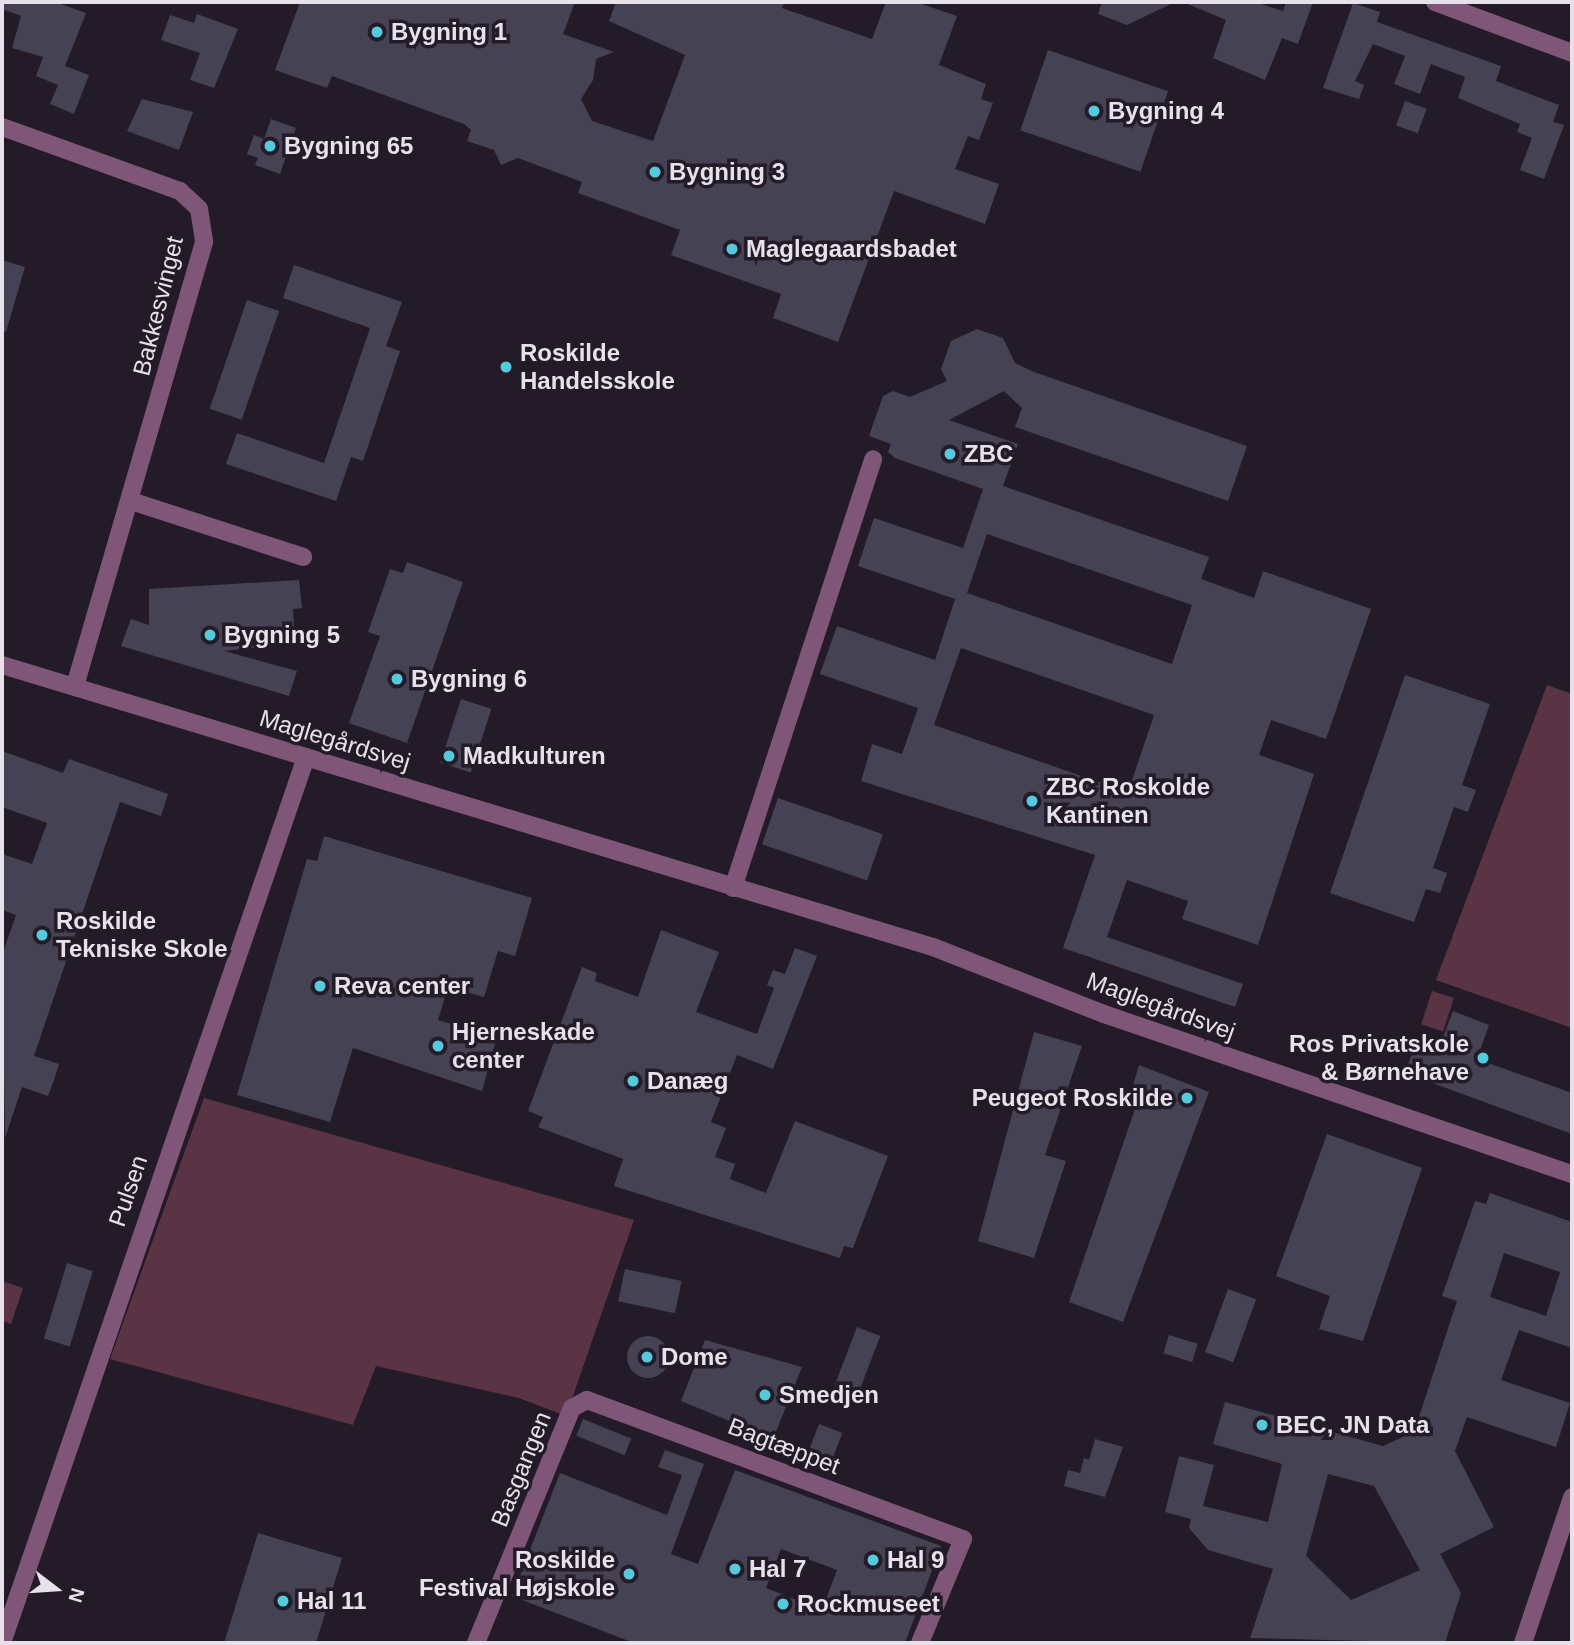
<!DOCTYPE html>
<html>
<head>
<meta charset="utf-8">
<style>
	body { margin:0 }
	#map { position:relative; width:1574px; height:1645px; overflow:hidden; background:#231b28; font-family:Arial,sans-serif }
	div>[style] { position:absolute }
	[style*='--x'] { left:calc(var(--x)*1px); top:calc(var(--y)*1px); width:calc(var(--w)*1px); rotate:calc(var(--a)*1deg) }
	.green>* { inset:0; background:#5b3444; transform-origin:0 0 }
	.building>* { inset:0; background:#454253; transform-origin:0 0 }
	.round { border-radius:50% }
	.minor>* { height:18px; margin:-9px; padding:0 9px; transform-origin:9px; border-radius:9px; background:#7f5677 }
	.dots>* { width:19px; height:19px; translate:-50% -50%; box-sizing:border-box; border:4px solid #231b28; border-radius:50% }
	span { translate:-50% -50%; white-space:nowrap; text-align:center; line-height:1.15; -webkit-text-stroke:7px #231b28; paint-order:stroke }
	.poi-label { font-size:24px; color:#e7e1eb; font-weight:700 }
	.left { translate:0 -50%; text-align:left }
	.right { translate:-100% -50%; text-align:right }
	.street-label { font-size:24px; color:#e7e1eb }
	.frame { position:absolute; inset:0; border:4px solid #e7e1eb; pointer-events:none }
	.north { position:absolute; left:21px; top:1554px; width:70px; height:70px; -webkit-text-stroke:5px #231b28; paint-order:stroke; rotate:107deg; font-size:19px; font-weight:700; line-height:28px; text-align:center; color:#e7e1eb }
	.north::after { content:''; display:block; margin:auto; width:24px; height:32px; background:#e7e1eb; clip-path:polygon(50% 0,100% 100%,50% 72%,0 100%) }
</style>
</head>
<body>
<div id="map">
	<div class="green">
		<i style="clip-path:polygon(1547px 685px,1572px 694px,1572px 1028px,1436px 980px)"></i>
		<i style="left:1432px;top:991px;width:23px;height:35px;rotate:18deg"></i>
		<i style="clip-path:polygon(204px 1098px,634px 1220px,566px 1416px,519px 1398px,376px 1366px,353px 1425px,110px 1359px)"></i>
		<i style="clip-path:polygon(2px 1281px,23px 1288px,11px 1324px,2px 1321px)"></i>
	</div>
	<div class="building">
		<i style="clip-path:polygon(2px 2px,55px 2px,86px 13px,65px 66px,89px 75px,74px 114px,50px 104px,58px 85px,36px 76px,43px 57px,12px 48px,21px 16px,2px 9px)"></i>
		<i style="clip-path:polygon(300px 2px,575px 2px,563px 34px,614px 52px,596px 59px,593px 80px,581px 99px,592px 121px,653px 141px,685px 55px,609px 21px,616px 2px,784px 2px,782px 8px,872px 39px,886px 2px,916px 2px,957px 16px,939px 65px,986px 84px,981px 99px,993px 103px,979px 140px,968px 136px,955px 169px,999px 184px,985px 224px,894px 191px,838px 342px,773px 318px,781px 294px,671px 255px,680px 230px,578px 193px,582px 182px,518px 158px,501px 165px,494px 150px,467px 141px,471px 130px,464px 124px,332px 76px,327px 88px,275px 70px)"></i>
		<i style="clip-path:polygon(1102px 2px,1175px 2px,1127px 25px,1098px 14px)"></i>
		<i style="clip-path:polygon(1183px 2px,1255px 2px,1283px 11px,1286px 2px,1313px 2px,1298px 44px,1282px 38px,1265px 80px,1213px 58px,1226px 20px)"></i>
		<i style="clip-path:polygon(1353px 3px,1380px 12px,1377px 22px,1501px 66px,1496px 81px,1559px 105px,1553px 122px,1564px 125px,1544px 179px,1520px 170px,1532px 138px,1517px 132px,1520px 124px,1458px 98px,1465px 77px,1431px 64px,1420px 94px,1394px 84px,1405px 56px,1373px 44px,1355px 81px,1364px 85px,1359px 99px,1323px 88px)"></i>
		<i style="clip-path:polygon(197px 14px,238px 29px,214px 88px,190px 80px,200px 53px,161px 40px,170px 15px,194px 23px)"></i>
		<i style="left:1048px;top:50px;width:127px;height:85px;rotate:19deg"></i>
		<i style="clip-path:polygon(142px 99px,193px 112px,179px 150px,127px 131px)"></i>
		<i style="left:1405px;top:101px;width:23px;height:26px;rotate:20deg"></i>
		<i style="clip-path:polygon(271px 119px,296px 128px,280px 174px,255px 165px,258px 158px,247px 154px,254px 135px,264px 139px)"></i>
		<i style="clip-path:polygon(2px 260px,25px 267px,6px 332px,2px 331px)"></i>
		<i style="clip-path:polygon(294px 265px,402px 302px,386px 346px,400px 351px,363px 461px,351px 457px,336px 501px,226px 464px,237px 433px,324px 463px,370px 328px,283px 298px)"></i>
		<i style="left:247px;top:300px;width:34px;height:115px;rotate:19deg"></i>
		<i style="clip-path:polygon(evenodd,977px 329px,1003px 338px,1015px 363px,1034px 372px,1247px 446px,1228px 501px,1015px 427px,1022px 408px,1004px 391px,949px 420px,1018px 444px,1003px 486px,1209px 557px,1201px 579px,1254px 598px,1263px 571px,1371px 609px,1326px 739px,1271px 720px,1259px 755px,1314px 774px,1258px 945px,1182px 919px,1188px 901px,1127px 880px,1107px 937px,1243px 984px,1235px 1007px,1063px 948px,1095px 855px,861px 781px,872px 744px,902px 754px,918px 708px,820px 674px,837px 626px,935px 660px,955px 599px,858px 566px,874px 518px,963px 548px,983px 489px,895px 458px,888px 452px,891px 444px,869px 436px,883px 396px,893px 391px,910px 397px,947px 381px,941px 369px,951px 341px,977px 329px,987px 534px,1192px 605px,1172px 664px,967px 593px,987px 534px,977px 329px,961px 648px,1154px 715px,1128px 792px,934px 725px,961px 648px)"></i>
		<i style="clip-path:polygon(407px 562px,463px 582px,407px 743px,349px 723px,380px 636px,368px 632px,390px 569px,403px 573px)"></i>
		<i style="clip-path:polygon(299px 580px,302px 608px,293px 609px,295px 643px,224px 651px,297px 671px,289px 696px,121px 646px,131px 619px,149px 625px,149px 589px)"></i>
		<i style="clip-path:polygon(1405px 675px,1490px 704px,1462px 785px,1476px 790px,1468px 812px,1454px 807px,1433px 868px,1447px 873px,1440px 893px,1426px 889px,1414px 922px,1330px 893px)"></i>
		<i style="left:461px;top:699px;width:32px;height:67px;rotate:18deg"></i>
		<i style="clip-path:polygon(2px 751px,63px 773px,69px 759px,168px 794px,161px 816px,120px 802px,34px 1056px,59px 1064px,54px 1080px,48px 1096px,22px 1087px,5px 1138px,2px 955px,16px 915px,2px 910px,2px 854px,32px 864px,47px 823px,2px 807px)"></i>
		<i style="left:778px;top:798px;width:111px;height:49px;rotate:19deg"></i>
		<i style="clip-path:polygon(324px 836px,532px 898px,515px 956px,498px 951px,484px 997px,448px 987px,438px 1020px,497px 1037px,482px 1091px,353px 1048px,330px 1122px,237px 1095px,307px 859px,317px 861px)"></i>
		<i style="clip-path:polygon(661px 930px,719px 952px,696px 1012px,757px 1034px,774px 988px,767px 985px,773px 970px,785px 974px,795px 948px,817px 956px,773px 1069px,737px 1055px,711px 1122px,726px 1128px,715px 1157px,735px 1164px,730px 1179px,766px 1193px,795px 1121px,888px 1156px,853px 1248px,844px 1246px,840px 1258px,614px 1186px,623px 1159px,538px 1127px,543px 1117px,528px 1111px,582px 967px,597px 973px,595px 981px,638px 997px)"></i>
		<i style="clip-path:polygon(1453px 1011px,1489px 1025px,1477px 1059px,1572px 1093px,1572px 1134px,1405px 1073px,1418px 1037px,1440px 1045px)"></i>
		<i style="clip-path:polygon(1034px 1032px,1082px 1046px,1045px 1155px,1066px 1161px,1034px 1258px,978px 1241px)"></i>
		<i style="clip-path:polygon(1139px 1065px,1209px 1092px,1123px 1322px,1069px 1302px,1138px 1100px,1129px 1098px)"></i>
		<i style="clip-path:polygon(1327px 1134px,1422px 1168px,1363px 1341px,1319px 1329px,1330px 1296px,1276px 1276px)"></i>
		<i style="clip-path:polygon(evenodd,1490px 1193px,1572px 1222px,1572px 1348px,1519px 1330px,1501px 1380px,1570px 1403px,1556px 1447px,1467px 1417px,1455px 1451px,1494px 1527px,1440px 1554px,1461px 1593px,1445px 1643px,1250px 1638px,1273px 1569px,1208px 1550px,1189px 1528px,1191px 1519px,1165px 1512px,1179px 1456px,1214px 1465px,1203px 1506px,1268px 1522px,1282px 1464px,1213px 1444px,1225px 1402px,1383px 1446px,1414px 1432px,1457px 1301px,1442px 1296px,1475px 1201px,1486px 1204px,1490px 1193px,1504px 1253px,1560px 1272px,1546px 1316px,1490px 1297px,1504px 1253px,1490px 1193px,1328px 1474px,1374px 1486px,1420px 1570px,1351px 1600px,1306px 1556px,1328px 1474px)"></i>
		<i style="left:67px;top:1263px;width:27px;height:79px;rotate:17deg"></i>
		<i style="left:625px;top:1269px;width:58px;height:33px;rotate:12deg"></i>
		<i style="left:1228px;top:1289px;width:30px;height:67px;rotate:20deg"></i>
		<i style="left:857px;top:1327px;width:25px;height:62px;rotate:21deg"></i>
		<i style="left:1169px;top:1335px;width:30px;height:19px;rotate:17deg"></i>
		<i class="round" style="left:627px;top:1336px;width:42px;height:42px"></i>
		<i style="clip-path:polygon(705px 1340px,802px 1367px,773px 1439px,681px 1401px)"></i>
		<i style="left:583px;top:1419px;width:52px;height:18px;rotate:22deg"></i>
		<i style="left:819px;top:1424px;width:25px;height:28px;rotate:21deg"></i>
		<i style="clip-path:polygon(1095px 1439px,1123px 1447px,1105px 1497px,1064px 1486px,1068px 1470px,1080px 1473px,1084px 1458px,1089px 1460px)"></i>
		<i style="clip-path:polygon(evenodd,665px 1450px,704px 1464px,671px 1554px,698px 1564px,735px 1470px,941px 1546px,905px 1643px,634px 1643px,512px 1596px,560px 1473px,667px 1515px,682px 1475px,658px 1467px,665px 1450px,781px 1549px,837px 1570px,822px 1610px,766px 1588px,781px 1549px)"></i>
		<i style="clip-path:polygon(258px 1533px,342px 1558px,316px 1643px,224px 1643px)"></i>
	</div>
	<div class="minor">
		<i style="--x:1435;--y:2;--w:146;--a:20.4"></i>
		<i style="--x:2;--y:127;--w:189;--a:19.8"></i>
		<i style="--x:180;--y:191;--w:26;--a:43"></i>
		<i style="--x:199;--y:209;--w:33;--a:81"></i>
		<i style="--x:204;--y:242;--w:463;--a:106.2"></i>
		<i style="--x:131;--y:501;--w:181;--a:18"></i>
		<i style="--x:2;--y:665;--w:973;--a:16.85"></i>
		<i style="--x:933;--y:947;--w:184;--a:21.4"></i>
		<i style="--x:1104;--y:1014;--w:495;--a:18.9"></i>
		<i style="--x:733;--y:888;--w:451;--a:-71.9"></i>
		<i style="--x:2;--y:1643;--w:937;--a:-71.06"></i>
		<i style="--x:476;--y:1643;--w:254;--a:-67.8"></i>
		<i style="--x:572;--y:1408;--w:17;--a:-28"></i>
		<i style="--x:587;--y:1400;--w:401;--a:20.3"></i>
		<i style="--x:963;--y:1539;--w:113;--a:112.5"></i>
		<i style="--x:1523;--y:1643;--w:154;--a:-71.4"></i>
	</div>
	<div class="dots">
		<i style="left:377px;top:32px;background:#54cadc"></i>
		<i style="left:1094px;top:111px;background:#54cadc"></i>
		<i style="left:270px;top:146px;background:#54cadc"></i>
		<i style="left:655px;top:172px;background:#54cadc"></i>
		<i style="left:732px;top:249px;background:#54cadc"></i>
		<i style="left:506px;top:367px;background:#54cadc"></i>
		<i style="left:950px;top:454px;background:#54cadc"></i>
		<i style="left:210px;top:635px;background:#54cadc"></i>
		<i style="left:397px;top:679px;background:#54cadc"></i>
		<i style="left:449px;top:756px;background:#54cadc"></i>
		<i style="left:1032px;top:801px;background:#54cadc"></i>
		<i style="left:42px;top:935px;background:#54cadc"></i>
		<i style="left:320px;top:986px;background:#54cadc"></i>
		<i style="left:438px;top:1046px;background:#54cadc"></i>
		<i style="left:1483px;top:1058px;background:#54cadc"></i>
		<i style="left:633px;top:1081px;background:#54cadc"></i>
		<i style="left:1187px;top:1098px;background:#54cadc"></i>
		<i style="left:647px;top:1357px;background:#54cadc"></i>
		<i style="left:765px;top:1395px;background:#54cadc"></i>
		<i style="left:1262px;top:1425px;background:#54cadc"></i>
		<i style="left:873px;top:1560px;background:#54cadc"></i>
		<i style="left:735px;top:1569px;background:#54cadc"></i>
		<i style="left:629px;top:1574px;background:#54cadc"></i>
		<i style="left:283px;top:1601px;background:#54cadc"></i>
		<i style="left:783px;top:1604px;background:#54cadc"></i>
	</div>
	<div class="poi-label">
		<span class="left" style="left:391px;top:32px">Bygning 1</span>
		<span class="left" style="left:1108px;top:111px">Bygning 4</span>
		<span class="left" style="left:284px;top:146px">Bygning 65</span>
		<span class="left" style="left:669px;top:172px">Bygning 3</span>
		<span class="left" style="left:746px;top:249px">Maglegaardsbadet</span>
		<span class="left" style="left:520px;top:367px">Roskilde<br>Handelsskole</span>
		<span class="left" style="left:964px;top:454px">ZBC</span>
		<span class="left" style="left:224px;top:635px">Bygning 5</span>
		<span class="left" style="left:411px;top:679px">Bygning 6</span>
		<span class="left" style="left:463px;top:756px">Madkulturen</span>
		<span class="left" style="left:1046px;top:801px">ZBC Roskolde<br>Kantinen</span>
		<span class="left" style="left:56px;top:935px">Roskilde<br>Tekniske Skole</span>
		<span class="left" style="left:334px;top:986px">Reva center</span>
		<span class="left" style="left:452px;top:1046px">Hjerneskade<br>center</span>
		<span class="right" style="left:1469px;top:1058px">Ros Privatskole<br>&amp; Børnehave</span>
		<span class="left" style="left:647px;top:1081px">Danæg</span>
		<span class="right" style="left:1173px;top:1098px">Peugeot Roskilde</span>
		<span class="left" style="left:661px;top:1357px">Dome</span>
		<span class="left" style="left:779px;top:1395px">Smedjen</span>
		<span class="left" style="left:1276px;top:1425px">BEC, JN Data</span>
		<span class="right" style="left:615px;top:1574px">Roskilde<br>Festival Højskole</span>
		<span class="left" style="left:887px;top:1560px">Hal 9</span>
		<span class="left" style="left:749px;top:1569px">Hal 7</span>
		<span class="left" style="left:297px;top:1601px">Hal 11</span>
		<span class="left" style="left:797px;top:1604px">Rockmuseet</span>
	</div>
	<div class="street-label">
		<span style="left:158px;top:306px;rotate:-76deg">Bakkesvinget</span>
		<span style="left:335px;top:740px;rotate:17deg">Maglegårdsvej</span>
		<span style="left:1161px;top:1006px;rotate:20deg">Maglegårdsvej</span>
		<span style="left:128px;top:1191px;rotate:-71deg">Pulsen</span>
		<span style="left:784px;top:1446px;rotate:21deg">Bagtæppet</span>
		<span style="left:521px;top:1469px;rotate:-68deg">Basgangen</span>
	</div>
	<div class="frame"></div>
	<div class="north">N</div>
</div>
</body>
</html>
